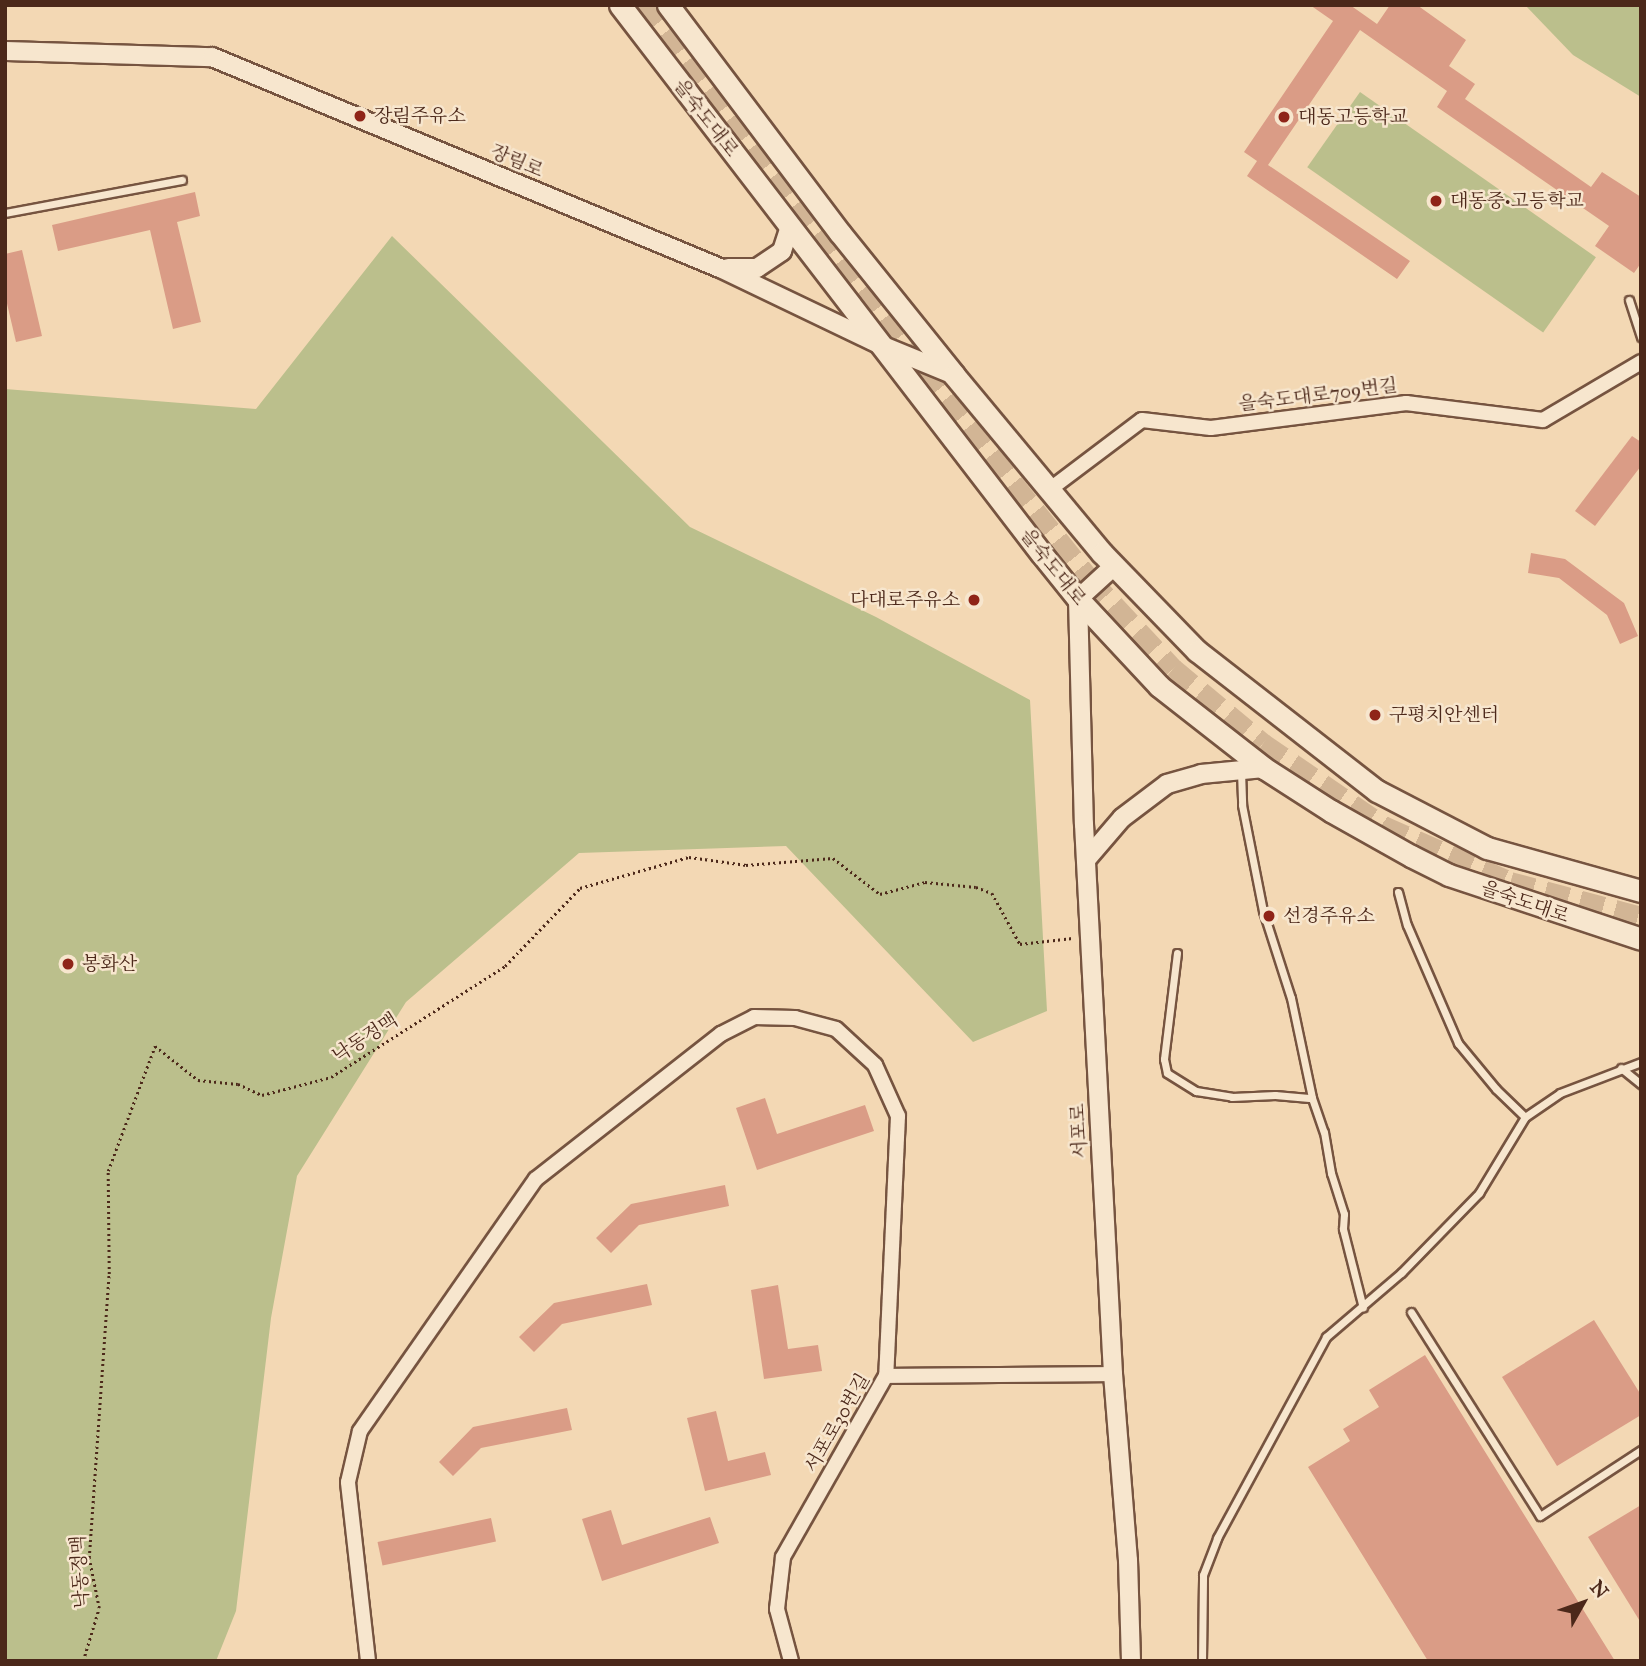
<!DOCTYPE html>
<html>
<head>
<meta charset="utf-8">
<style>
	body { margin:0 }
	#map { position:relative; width:1646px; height:1666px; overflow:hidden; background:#f3d8b4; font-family:"IM FELL Great Primer","Noto Serif KR",serif }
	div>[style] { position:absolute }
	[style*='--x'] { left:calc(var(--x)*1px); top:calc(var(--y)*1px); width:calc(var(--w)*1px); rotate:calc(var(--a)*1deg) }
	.green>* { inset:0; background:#bbbf8c; transform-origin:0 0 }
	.building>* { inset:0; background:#da9c86; transform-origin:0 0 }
	.trunk-tunnel>* { height:24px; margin-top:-12px; transform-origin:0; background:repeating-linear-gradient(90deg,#d2b595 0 24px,transparent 0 36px) }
	.path>* { height:2.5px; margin-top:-1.25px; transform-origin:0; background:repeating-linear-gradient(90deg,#4c281a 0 2px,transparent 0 5.5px) }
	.roads { filter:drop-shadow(2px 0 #765440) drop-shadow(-2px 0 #765440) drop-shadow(0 2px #765440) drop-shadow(0 -2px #765440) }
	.service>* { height:7px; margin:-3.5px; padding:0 3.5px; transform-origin:3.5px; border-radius:3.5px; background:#f7e6ce }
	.minor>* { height:14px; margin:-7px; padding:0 7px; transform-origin:7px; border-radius:7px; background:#f7e6ce }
	.tertiary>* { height:18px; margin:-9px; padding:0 9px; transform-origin:9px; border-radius:9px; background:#f7e6ce }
	.secondary>* { height:21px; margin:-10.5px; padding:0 10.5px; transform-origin:10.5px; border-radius:10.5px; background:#f7e6ce }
	.dots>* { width:19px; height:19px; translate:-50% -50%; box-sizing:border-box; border:4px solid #f7e6ce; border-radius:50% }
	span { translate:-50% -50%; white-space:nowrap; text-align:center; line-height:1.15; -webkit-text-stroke:5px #f7e6ce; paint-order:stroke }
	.poi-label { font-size:19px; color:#4c281a }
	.left { translate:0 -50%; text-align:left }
	.right { translate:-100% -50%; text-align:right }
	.street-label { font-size:19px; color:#4c281a }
	.frame { position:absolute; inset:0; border:7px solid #4c281a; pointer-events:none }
	.north { position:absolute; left:1548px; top:1568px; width:70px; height:70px; -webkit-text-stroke:5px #f7e6ce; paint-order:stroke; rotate:50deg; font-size:19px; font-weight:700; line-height:28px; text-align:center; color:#4c281a }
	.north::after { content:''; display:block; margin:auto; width:24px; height:32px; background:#4c281a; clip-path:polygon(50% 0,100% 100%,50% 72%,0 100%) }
</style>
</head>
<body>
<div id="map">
	<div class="green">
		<i style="clip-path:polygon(1525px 5px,1641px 5px,1641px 97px,1573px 55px)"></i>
		<i style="left:1360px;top:92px;width:288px;height:92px;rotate:35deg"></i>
		<i style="clip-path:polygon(392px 236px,690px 527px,876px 617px,1030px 700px,1047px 1011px,973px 1042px,786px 846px,579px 853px,406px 1002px,297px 1176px,271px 1318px,236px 1611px,216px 1661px,5px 1661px,5px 389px,256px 409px)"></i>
	</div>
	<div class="building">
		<i style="clip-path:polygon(1310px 5px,1350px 5px,1377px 24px,1390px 5px,1417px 5px,1466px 40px,1449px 66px,1475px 84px,1465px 99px,1591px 187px,1602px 172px,1641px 197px,1641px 263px,1634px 273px,1595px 246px,1609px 226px,1437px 107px,1447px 91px,1360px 30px,1268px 165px,1410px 261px,1397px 279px,1247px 176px,1257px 161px,1244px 152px,1333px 21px)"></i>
		<i style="clip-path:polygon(195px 192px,200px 216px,177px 222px,201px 322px,173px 329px,150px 230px,58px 251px,52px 225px)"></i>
		<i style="clip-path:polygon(22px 250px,42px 336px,16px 342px,5px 295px,5px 254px)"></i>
		<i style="clip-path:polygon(1632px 436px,1641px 442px,1641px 466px,1595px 526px,1575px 511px)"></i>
		<i style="clip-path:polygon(1531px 553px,1565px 559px,1624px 603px,1638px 636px,1620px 644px,1607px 615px,1559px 578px,1528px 573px)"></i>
		<i style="clip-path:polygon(765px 1098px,777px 1134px,865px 1105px,874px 1131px,757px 1170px,736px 1108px)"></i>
		<i style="clip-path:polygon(725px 1185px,729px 1206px,639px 1225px,611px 1253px,596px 1238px,631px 1204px)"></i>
		<i style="clip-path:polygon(647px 1284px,652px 1305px,562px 1324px,534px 1352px,519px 1337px,554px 1303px)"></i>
		<i style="clip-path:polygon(778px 1285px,788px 1349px,818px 1345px,822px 1371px,764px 1379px,751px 1290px)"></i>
		<i style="clip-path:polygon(1594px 1320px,1641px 1395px,1641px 1415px,1557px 1466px,1502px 1377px)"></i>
		<i style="clip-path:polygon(1425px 1355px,1615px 1661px,1428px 1661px,1308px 1467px,1350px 1441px,1343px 1429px,1379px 1407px,1369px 1390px)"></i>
		<i style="clip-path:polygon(567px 1408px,572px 1430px,481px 1448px,453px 1476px,439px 1462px,473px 1427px)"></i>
		<i style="clip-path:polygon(716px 1411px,728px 1461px,765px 1452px,771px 1475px,705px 1491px,687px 1418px)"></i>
		<i style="clip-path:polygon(1641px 1505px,1641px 1623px,1588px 1537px)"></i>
		<i style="clip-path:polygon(611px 1510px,622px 1545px,710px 1517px,719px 1543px,602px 1581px,582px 1519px)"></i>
		<i style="left:491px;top:1518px;width:24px;height:116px;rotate:78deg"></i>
	</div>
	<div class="trunk-tunnel">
		<i style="--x:642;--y:5;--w:462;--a:52.7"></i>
		<i style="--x:922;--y:372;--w:266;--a:51.4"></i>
		<i style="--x:1088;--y:580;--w:123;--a:47"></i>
		<i style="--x:1172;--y:670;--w:117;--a:39.8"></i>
		<i style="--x:1262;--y:745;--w:147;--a:34.4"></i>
		<i style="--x:1383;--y:828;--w:139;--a:23.8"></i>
		<i style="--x:1510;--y:884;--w:136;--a:15"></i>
	</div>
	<div class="path">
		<i style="--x:83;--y:1661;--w:55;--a:-73.2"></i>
		<i style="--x:99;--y:1608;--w:51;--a:-101.3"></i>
		<i style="--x:89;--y:1558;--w:285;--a:-86"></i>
		<i style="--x:109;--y:1274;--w:103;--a:-90.6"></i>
		<i style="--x:108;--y:1171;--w:134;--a:-69.4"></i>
		<i style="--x:155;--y:1046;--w:55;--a:38.3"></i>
		<i style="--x:198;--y:1080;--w:40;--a:5.7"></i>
		<i style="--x:238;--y:1084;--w:26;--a:25"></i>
		<i style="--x:262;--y:1095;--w:71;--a:-14.6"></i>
		<i style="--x:331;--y:1077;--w:206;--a:-32.5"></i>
		<i style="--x:505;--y:966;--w:108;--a:-46.1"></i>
		<i style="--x:580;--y:888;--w:113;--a:-15.9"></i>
		<i style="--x:689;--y:857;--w:58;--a:8"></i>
		<i style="--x:746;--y:865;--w:87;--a:-4.6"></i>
		<i style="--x:833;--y:858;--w:59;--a:37.5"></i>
		<i style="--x:880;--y:894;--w:47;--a:-14.9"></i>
		<i style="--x:925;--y:882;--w:51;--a:5.6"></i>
		<i style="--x:976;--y:887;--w:17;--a:21"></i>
		<i style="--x:992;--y:893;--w:58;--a:61.2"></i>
		<i style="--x:1020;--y:944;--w:53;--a:-6.5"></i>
	</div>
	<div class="roads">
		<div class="service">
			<i style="--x:5;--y:213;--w:180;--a:-10.6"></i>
			<i style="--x:1629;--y:300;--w:39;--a:72"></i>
			<i style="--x:1241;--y:771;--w:34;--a:88"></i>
			<i style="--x:1242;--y:805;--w:108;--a:78.8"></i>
			<i style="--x:1263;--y:911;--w:91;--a:72.2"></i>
			<i style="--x:1291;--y:998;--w:102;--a:78.1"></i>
			<i style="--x:1312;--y:1098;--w:36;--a:71"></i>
			<i style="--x:1324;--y:1132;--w:42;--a:80.3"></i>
			<i style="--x:1331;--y:1173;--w:43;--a:72.4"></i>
			<i style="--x:1344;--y:1214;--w:15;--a:94"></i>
			<i style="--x:1343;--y:1229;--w:81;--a:75.8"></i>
			<i style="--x:1398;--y:892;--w:34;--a:75"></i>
			<i style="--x:1407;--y:925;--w:129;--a:66.6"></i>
			<i style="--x:1458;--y:1043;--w:60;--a:50.4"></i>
			<i style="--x:1496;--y:1089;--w:40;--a:44"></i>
			<i style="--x:1177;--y:953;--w:107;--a:97"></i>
			<i style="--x:1164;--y:1059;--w:14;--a:78"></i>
			<i style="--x:1167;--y:1073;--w:34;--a:32"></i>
			<i style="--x:1196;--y:1091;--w:36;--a:9"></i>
			<i style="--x:1232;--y:1097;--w:43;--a:-2.7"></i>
			<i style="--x:1275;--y:1095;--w:37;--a:5"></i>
			<i style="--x:1621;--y:1068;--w:26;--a:39"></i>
			<i style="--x:1411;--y:1312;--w:241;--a:57.7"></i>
			<i style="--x:1540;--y:1516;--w:121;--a:-33.2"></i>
			<i style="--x:1202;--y:1661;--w:86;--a:-89.3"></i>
			<i style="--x:1203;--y:1575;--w:40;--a:-69"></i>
			<i style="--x:1217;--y:1538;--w:229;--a:-61.5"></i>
			<i style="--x:1326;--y:1337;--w:99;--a:-40.5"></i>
			<i style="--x:1401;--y:1273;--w:112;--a:-45.7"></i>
			<i style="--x:1479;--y:1193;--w:89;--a:-58.8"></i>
			<i style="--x:1525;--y:1117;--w:42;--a:-34.4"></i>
			<i style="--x:1560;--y:1093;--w:87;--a:-20.9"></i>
		</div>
		<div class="minor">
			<i style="--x:1049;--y:490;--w:116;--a:-37"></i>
			<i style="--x:1142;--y:420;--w:69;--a:6.6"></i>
			<i style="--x:1211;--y:428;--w:197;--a:-7.3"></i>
			<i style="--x:1406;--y:403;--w:138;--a:7.1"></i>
			<i style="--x:1543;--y:420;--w:114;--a:-30.6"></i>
			<i style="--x:368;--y:1661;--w:180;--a:-96.4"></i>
			<i style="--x:348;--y:1482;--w:52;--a:-76.8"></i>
			<i style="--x:360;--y:1431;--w:307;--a:-55.1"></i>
			<i style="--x:536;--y:1179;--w:235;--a:-38.1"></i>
			<i style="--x:721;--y:1034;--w:37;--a:-27"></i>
			<i style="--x:754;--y:1017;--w:41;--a:1.4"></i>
			<i style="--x:795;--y:1018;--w:42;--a:15"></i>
			<i style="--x:836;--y:1029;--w:53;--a:42.7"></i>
			<i style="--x:875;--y:1065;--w:56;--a:65.7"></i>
			<i style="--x:898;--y:1116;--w:260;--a:92.6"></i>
			<i style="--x:791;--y:1661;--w:54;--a:-105.1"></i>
			<i style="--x:777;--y:1609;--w:52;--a:-83.4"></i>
			<i style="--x:783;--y:1557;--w:208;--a:-60.4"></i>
			<i style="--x:886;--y:1376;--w:227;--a:-0.5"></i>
		</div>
		<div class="tertiary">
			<i style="--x:5;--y:51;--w:207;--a:1.7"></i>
			<i style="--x:212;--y:57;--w:550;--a:22.56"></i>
			<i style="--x:720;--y:268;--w:178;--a:25.6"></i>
			<i style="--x:881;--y:345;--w:79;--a:22.3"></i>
			<i style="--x:728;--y:268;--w:29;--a:0"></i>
			<i style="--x:757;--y:268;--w:30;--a:-34"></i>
			<i style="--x:782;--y:251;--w:25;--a:-72"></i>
			<i style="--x:1114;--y:566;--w:49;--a:137.5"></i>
			<i style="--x:1078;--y:599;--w:225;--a:88.5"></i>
			<i style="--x:1084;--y:824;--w:551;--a:86.98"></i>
			<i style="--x:1113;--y:1374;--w:187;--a:85.4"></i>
			<i style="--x:1128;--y:1560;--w:101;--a:88.3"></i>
			<i style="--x:1086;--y:860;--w:55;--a:-49.4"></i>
			<i style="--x:1122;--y:818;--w:56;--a:-37.1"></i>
			<i style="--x:1167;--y:784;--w:35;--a:-16"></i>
			<i style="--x:1201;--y:774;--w:63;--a:-5.4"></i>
		</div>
		<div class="secondary">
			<i style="--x:620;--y:5;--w:691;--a:52.47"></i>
			<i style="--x:1041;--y:553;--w:59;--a:51.2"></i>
			<i style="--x:1078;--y:599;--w:119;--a:47"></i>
			<i style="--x:1159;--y:686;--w:133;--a:38"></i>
			<i style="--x:1264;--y:768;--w:80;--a:32.7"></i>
			<i style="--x:1331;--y:811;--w:92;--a:29.4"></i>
			<i style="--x:1411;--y:856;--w:42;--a:26.6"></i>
			<i style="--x:1449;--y:875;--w:202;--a:18.4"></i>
			<i style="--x:668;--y:5;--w:286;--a:53"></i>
			<i style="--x:840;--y:233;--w:182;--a:51.2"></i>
			<i style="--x:954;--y:375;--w:231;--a:50.3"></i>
			<i style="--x:1102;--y:553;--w:136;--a:45.9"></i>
			<i style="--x:1197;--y:651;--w:228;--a:37.9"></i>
			<i style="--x:1377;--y:791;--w:124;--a:27.4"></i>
			<i style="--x:1487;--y:848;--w:160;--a:15.6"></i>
		</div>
	</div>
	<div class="dots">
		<i style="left:360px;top:116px;background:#8f2418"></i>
		<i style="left:1284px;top:117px;background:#8f2418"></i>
		<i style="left:1436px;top:201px;background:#8f2418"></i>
		<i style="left:974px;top:600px;background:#8f2418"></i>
		<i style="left:1375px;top:715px;background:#8f2418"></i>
		<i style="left:1269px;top:916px;background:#8f2418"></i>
		<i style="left:68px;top:964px;background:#8f2418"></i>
	</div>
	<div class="poi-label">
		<span class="left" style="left:374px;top:116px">장림주유소</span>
		<span class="left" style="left:1298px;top:117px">대동고등학교</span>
		<span class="left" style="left:1450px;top:201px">대동중•고등학교</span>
		<span class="right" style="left:960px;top:600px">다대로주유소</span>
		<span class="left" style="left:1389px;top:715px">구평치안센터</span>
		<span class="left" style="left:1283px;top:916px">선경주유소</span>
		<span class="left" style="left:82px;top:964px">봉화산</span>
	</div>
	<div class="street-label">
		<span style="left:706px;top:118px;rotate:52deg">을숙도대로</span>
		<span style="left:517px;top:161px;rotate:23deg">장림로</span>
		<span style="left:1318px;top:395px;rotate:-7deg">을숙도대로709번길</span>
		<span style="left:1053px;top:567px;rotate:51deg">을숙도대로</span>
		<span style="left:1525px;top:902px;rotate:19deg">을숙도대로</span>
		<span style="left:365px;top:1038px;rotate:-33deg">낙동정맥</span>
		<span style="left:1079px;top:1131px;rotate:-93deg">서포로</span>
		<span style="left:837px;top:1423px;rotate:-60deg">서포로30번길</span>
		<span style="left:80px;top:1572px;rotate:-93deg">낙동정맥</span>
	</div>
	<div class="frame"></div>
	<div class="north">N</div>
</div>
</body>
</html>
